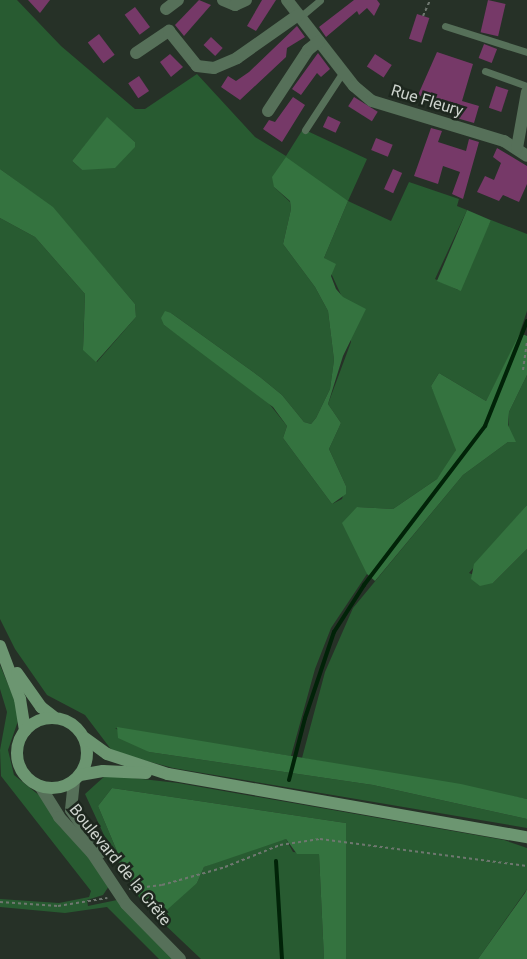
<!DOCTYPE html>
<html>
<head>
<meta charset="utf-8">
<style>
	body { margin:0 }
	#map { position:relative; width:527px; height:959px; overflow:hidden; background:#263127; font-family:Roboto,sans-serif }
	div>[style] { position:absolute }
	[style*='--x'] { left:calc(var(--x)*1px); top:calc(var(--y)*1px); width:calc(var(--w)*1px); rotate:calc(var(--a)*1deg) }
	.green>* { inset:0; background:#285b31 }
	.forest>* { inset:0; background:#34733f; transform-origin:0 0 }
	.stream>* { height:4px; margin:-2px; padding:0 2px; transform-origin:2px; border-radius:2px; background:#012308 }
	.building>* { inset:0; background:#763968; transform-origin:0 0 }
	.path>* { height:2px; margin-top:-1px; transform-origin:0; background:repeating-linear-gradient(90deg,#6e776f 0 3px,transparent 0 6px) }
	.service>* { height:7px; margin:-3.5px; padding:0 3.5px; transform-origin:3.5px; border-radius:3.5px; background:#567059 }
	.minor>* { height:12px; margin:-6px; padding:0 6px; transform-origin:6px; border-radius:6px; background:#567059 }
	.tertiary>* { height:12px; margin:-6px; padding:0 6px; transform-origin:6px; border-radius:6px; background:#567059 }
	.secondary>* { height:12px; margin:-6px; padding:0 6px; transform-origin:6px; border-radius:6px; background:#6c9671 }
	.secondary>.ring { margin:-6px; padding:0; box-sizing:content-box; background:none; border:12px solid #6c9671; border-radius:50% }
	span { translate:-50% -50%; white-space:nowrap; text-align:center; line-height:1.15; -webkit-text-stroke:5px #1d271e; paint-order:stroke }
	.street-label { font-size:16px; color:#cdd3cd }
</style>
</head>
<body>
<div id="map">
	<div class="green">
		<i style="clip-path:polygon(evenodd,0 0,17px 0,61px 46px,135px 109px,145px 109px,197px 74px,255px 137px,286px 156px,303px 129px,367px 159px,348px 201px,391px 221px,409px 182px,459px 199px,457px 206px,467px 210px,435px 279px,458px 290px,491px 220px,527px 234px,527px 311px,517px 341px,486px 401px,439px 373px,431px 386px,455px 439px,456px 450px,452px 460px,437px 479px,393px 509px,357px 507px,367px 574px,331px 628px,315px 669px,291px 756px,115px 728px,149px 752px,373px 785px,527px 819px,527px 828px,173px 768px,113px 752px,85px 715px,47px 695px,15px 649px,0 619px,0 218px,35px 237px,85px 294px,83px 346px,97px 362px,136px 317px,135px 304px,53px 208px,0 169px,0 0,107px 118px,135px 142px,82px 170px,72px 161px,107px 118px,0 0,274px 187px,348px 201px,324px 258px,342px 297px,351px 342px,328px 404px,341px 423px,329px 449px,346px 486px,342px 499px,332px 504px,283px 438px,287px 426px,263px 396px,164px 325px,171px 313px,260px 377px,282px 395px,304px 422px,311px 424px,316px 418px,330px 389px,334px 360px,328px 311px,315px 287px,283px 244px,291px 209px,290px 202px,274px 187px)"></i>
		<i style="clip-path:polygon(527px 375px,527px 505px,469px 573px,493px 583px,527px 549px,527px 799px,302px 758px,325px 672px,353px 608px,463px 475px,508px 442px,509px 412px)"></i>
		<i style="clip-path:polygon(0 665px,15px 701px,18px 721px,8px 750px,14px 775px,40px 796px,60px 827px,82px 846px,109px 886px,103px 895px,87px 900px,88px 906px,117px 900px,174px 959px,159px 959px,107px 907px,65px 913px,0 907px,0 899px,59px 903px,89px 897px,91px 891px,1px 776px,0 750px,7px 712px,0 689px)"></i>
		<i style="clip-path:polygon(106px 775px,178px 783px,504px 840px,527px 848px,527px 889px,478px 959px,346px 959px,346px 823px,112px 788px,98px 806px,119px 856px,146px 904px,197px 883px,204px 867px,264px 843px,286px 839px,293px 852px,319px 854px,324px 959px,201px 959px,143px 904px,109px 846px,85px 794px)"></i>
	</div>
	<div class="forest">
		<i style="clip-path:polygon(107px 117px,135px 142px,135px 147px,115px 168px,82px 170px,72px 161px)"></i>
		<i style="clip-path:polygon(286px 157px,348px 201px,324px 258px,336px 264px,331px 276px,336px 289px,343px 297px,366px 309px,343px 356px,328px 404px,341px 423px,329px 449px,346px 486px,346px 494px,332px 504px,283px 438px,287px 426px,273px 407px,164px 325px,161px 318px,165px 311px,171px 313px,260px 377px,282px 395px,304px 422px,311px 424px,316px 418px,330px 389px,334px 360px,328px 311px,315px 287px,283px 244px,291px 209px,290px 201px,274px 187px,272px 177px)"></i>
		<i style="clip-path:polygon(0 169px,53px 207px,135px 304px,136px 317px,96px 362px,83px 350px,85px 294px,35px 237px,0 218px)"></i>
		<i style="left:467px;top:210px;width:26px;height:77px;rotate:23deg"></i>
		<i style="clip-path:polygon(520px 333px,527px 336px,527px 375px,509px 412px,508px 425px,516px 442px,508px 442px,463px 475px,375px 581px,367px 574px,342px 523px,357px 507px,393px 509px,437px 479px,456px 450px,431px 386px,439px 373px,486px 401px)"></i>
		<i style="clip-path:polygon(527px 505px,527px 549px,493px 583px,480px 586px,471px 579px,474px 564px)"></i>
		<i style="clip-path:polygon(117px 727px,461px 784px,527px 799px,527px 819px,373px 785px,149px 752px,118px 738px)"></i>
		<i style="clip-path:polygon(112px 788px,346px 823px,346px 959px,324px 959px,319px 854px,297px 854px,286px 839px,204px 867px,197px 883px,159px 917px,146px 904px,119px 856px,98px 806px)"></i>
		<i style="clip-path:polygon(527px 889px,527px 959px,478px 959px,525px 893px)"></i>
	</div>
	<div class="stream">
		<i style="--x:289;--y:780;--w:64;--a:-75.5"></i>
		<i style="--x:305;--y:718;--w:91;--a:-71.4"></i>
		<i style="--x:334;--y:632;--w:56;--a:-57.4"></i>
		<i style="--x:364;--y:585;--w:200;--a:-52.7"></i>
		<i style="--x:485;--y:426;--w:113;--a:-68.2"></i>
		<i style="--x:276;--y:861;--w:98;--a:86.5"></i>
	</div>
	<div class="building">
		<i style="clip-path:polygon(28px 0,50px 0,40px 13px)"></i>
		<i style="clip-path:polygon(199px 0,211px 5px,184px 36px,175px 25px)"></i>
		<i style="clip-path:polygon(262px 0,276px 0,256px 31px,247px 26px)"></i>
		<i style="clip-path:polygon(354px 0,377px 0,380px 4px,374px 16px,367px 8px,359px 15px,357px 11px,326px 37px,319px 27px)"></i>
		<i style="left:488px;top:0;width:18px;height:33px;rotate:13deg"></i>
		<i style="left:135px;top:7px;width:25px;height:13px;rotate:53deg"></i>
		<i style="left:417px;top:14px;width:13px;height:26px;rotate:18deg"></i>
		<i style="clip-path:polygon(297px 26px,305px 37px,287px 48px,286px 57px,240px 100px,221px 87px,228px 76px,236px 81px,249px 72px)"></i>
		<i style="left:99px;top:34px;width:26px;height:14px;rotate:53deg"></i>
		<i style="left:211px;top:37px;width:16px;height:11px;rotate:43deg"></i>
		<i style="left:484px;top:44px;width:14px;height:15px;rotate:21deg"></i>
		<i style="clip-path:polygon(437px 52px,473px 64px,462px 101px,479px 106px,474px 123px,453px 117px,456px 108px,418px 95px)"></i>
		<i style="clip-path:polygon(318px 53px,330px 69px,321px 77px,317px 73px,301px 95px,292px 89px)"></i>
		<i style="clip-path:polygon(170px 54px,183px 67px,171px 77px,160px 62px)"></i>
		<i style="left:375px;top:54px;width:20px;height:15px;rotate:33deg"></i>
		<i style="left:139px;top:76px;width:18px;height:13px;rotate:56deg"></i>
		<i style="left:496px;top:86px;width:13px;height:23px;rotate:18deg"></i>
		<i style="clip-path:polygon(293px 97px,305px 105px,282px 142px,263px 129px,269px 120px,275px 122px)"></i>
		<i style="left:354px;top:97px;width:28px;height:11px;rotate:32deg"></i>
		<i style="left:328px;top:116px;width:14px;height:12px;rotate:25deg"></i>
		<i style="clip-path:polygon(431px 128px,442px 131px,438px 142px,466px 151px,469px 139px,479px 142px,463px 199px,452px 194px,460px 172px,443px 166px,438px 184px,414px 176px)"></i>
		<i style="left:376px;top:138px;width:18px;height:13px;rotate:22deg"></i>
		<i style="clip-path:polygon(497px 148px,527px 166px,527px 184px,519px 202px,503px 195px,499px 201px,477px 192px,485px 176px,494px 180px,501px 163px,493px 157px)"></i>
		<i style="left:393px;top:169px;width:10px;height:22px;rotate:24deg"></i>
	</div>
	<div class="path">
		<i style="--x:423;--y:16;--w:17;--a:-66"></i>
		<i style="--x:523;--y:370;--w:30;--a:-82"></i>
		<i style="--x:129;--y:889;--w:33;--a:-7"></i>
		<i style="--x:162;--y:885;--w:66;--a:-15.9"></i>
		<i style="--x:225;--y:867;--w:59;--a:-21.8"></i>
		<i style="--x:280;--y:845;--w:40;--a:-8.5"></i>
		<i style="--x:320;--y:839;--w:209;--a:7.4"></i>
		<i style="--x:0;--y:902;--w:58;--a:3.9"></i>
		<i style="--x:58;--y:906;--w:50;--a:-9.3"></i>
	</div>
	<div class="service">
		<i style="--x:300;--y:17;--w:26;--a:-40"></i>
		<i style="--x:445;--y:26;--w:86;--a:17.6"></i>
		<i style="--x:485;--y:71;--w:45;--a:19.7"></i>
		<i style="--x:305;--y:130;--w:69;--a:-56.8"></i>
	</div>
	<div class="minor">
		<i style="--x:223;--y:0;--w:13;--a:23"></i>
		<i style="--x:235;--y:5;--w:12;--a:-24"></i>
		<i style="--x:287;--y:0;--w:109;--a:52.1"></i>
		<i style="--x:354;--y:86;--w:23;--a:40"></i>
		<i style="--x:372;--y:101;--w:138;--a:16.9"></i>
		<i style="--x:504;--y:141;--w:27;--a:33"></i>
		<i style="--x:166;--y:9;--w:15;--a:-37"></i>
		<i style="--x:136;--y:53;--w:40;--a:-34"></i>
		<i style="--x:169;--y:31;--w:45;--a:51.3"></i>
		<i style="--x:197;--y:66;--w:17;--a:7"></i>
		<i style="--x:214;--y:68;--w:25;--a:-23"></i>
		<i style="--x:237;--y:58;--w:75;--a:-35.2"></i>
		<i style="--x:268;--y:111;--w:73;--a:-56.7"></i>
		<i style="--x:308;--y:50;--w:14;--a:-39"></i>
		<i style="--x:517;--y:148;--w:57;--a:-79.9"></i>
	</div>
	<div class="tertiary">
		<i style="--x:74;--y:781;--w:29;--a:96"></i>
		<i style="--x:71;--y:810;--w:52;--a:55.1"></i>
		<i style="--x:40;--y:786;--w:36;--a:58"></i>
		<i style="--x:59;--y:817;--w:49;--a:47.5"></i>
		<i style="--x:92;--y:853;--w:61;--a:56.3"></i>
		<i style="--x:126;--y:904;--w:77;--a:45.5"></i>
	</div>
	<div class="secondary">
		<i style="--x:0;--y:646;--w:57;--a:69.3"></i>
		<i style="--x:20;--y:699;--w:32;--a:81"></i>
		<i style="--x:17;--y:673;--w:42;--a:54.8"></i>
		<i style="--x:41;--y:707;--w:16;--a:38"></i>
		<i class="ring" style="left:17px;top:718px;width:58px;height:58px"></i>
		<i style="--x:85;--y:738;--w:27;--a:36"></i>
		<i style="--x:107;--y:754;--w:64;--a:18.2"></i>
		<i style="--x:168;--y:774;--w:364;--a:10"></i>
		<i style="--x:80;--y:775;--w:23;--a:-10"></i>
		<i style="--x:103;--y:771;--w:43;--a:2.7"></i>
	</div>
	<div class="street-label">
		<span style="left:427px;top:101px;rotate:17deg">Rue Fleury</span>
		<span style="left:120px;top:865px;rotate:51deg">Boulevard de la Crête</span>
	</div>
</div>
</body>
</html>
